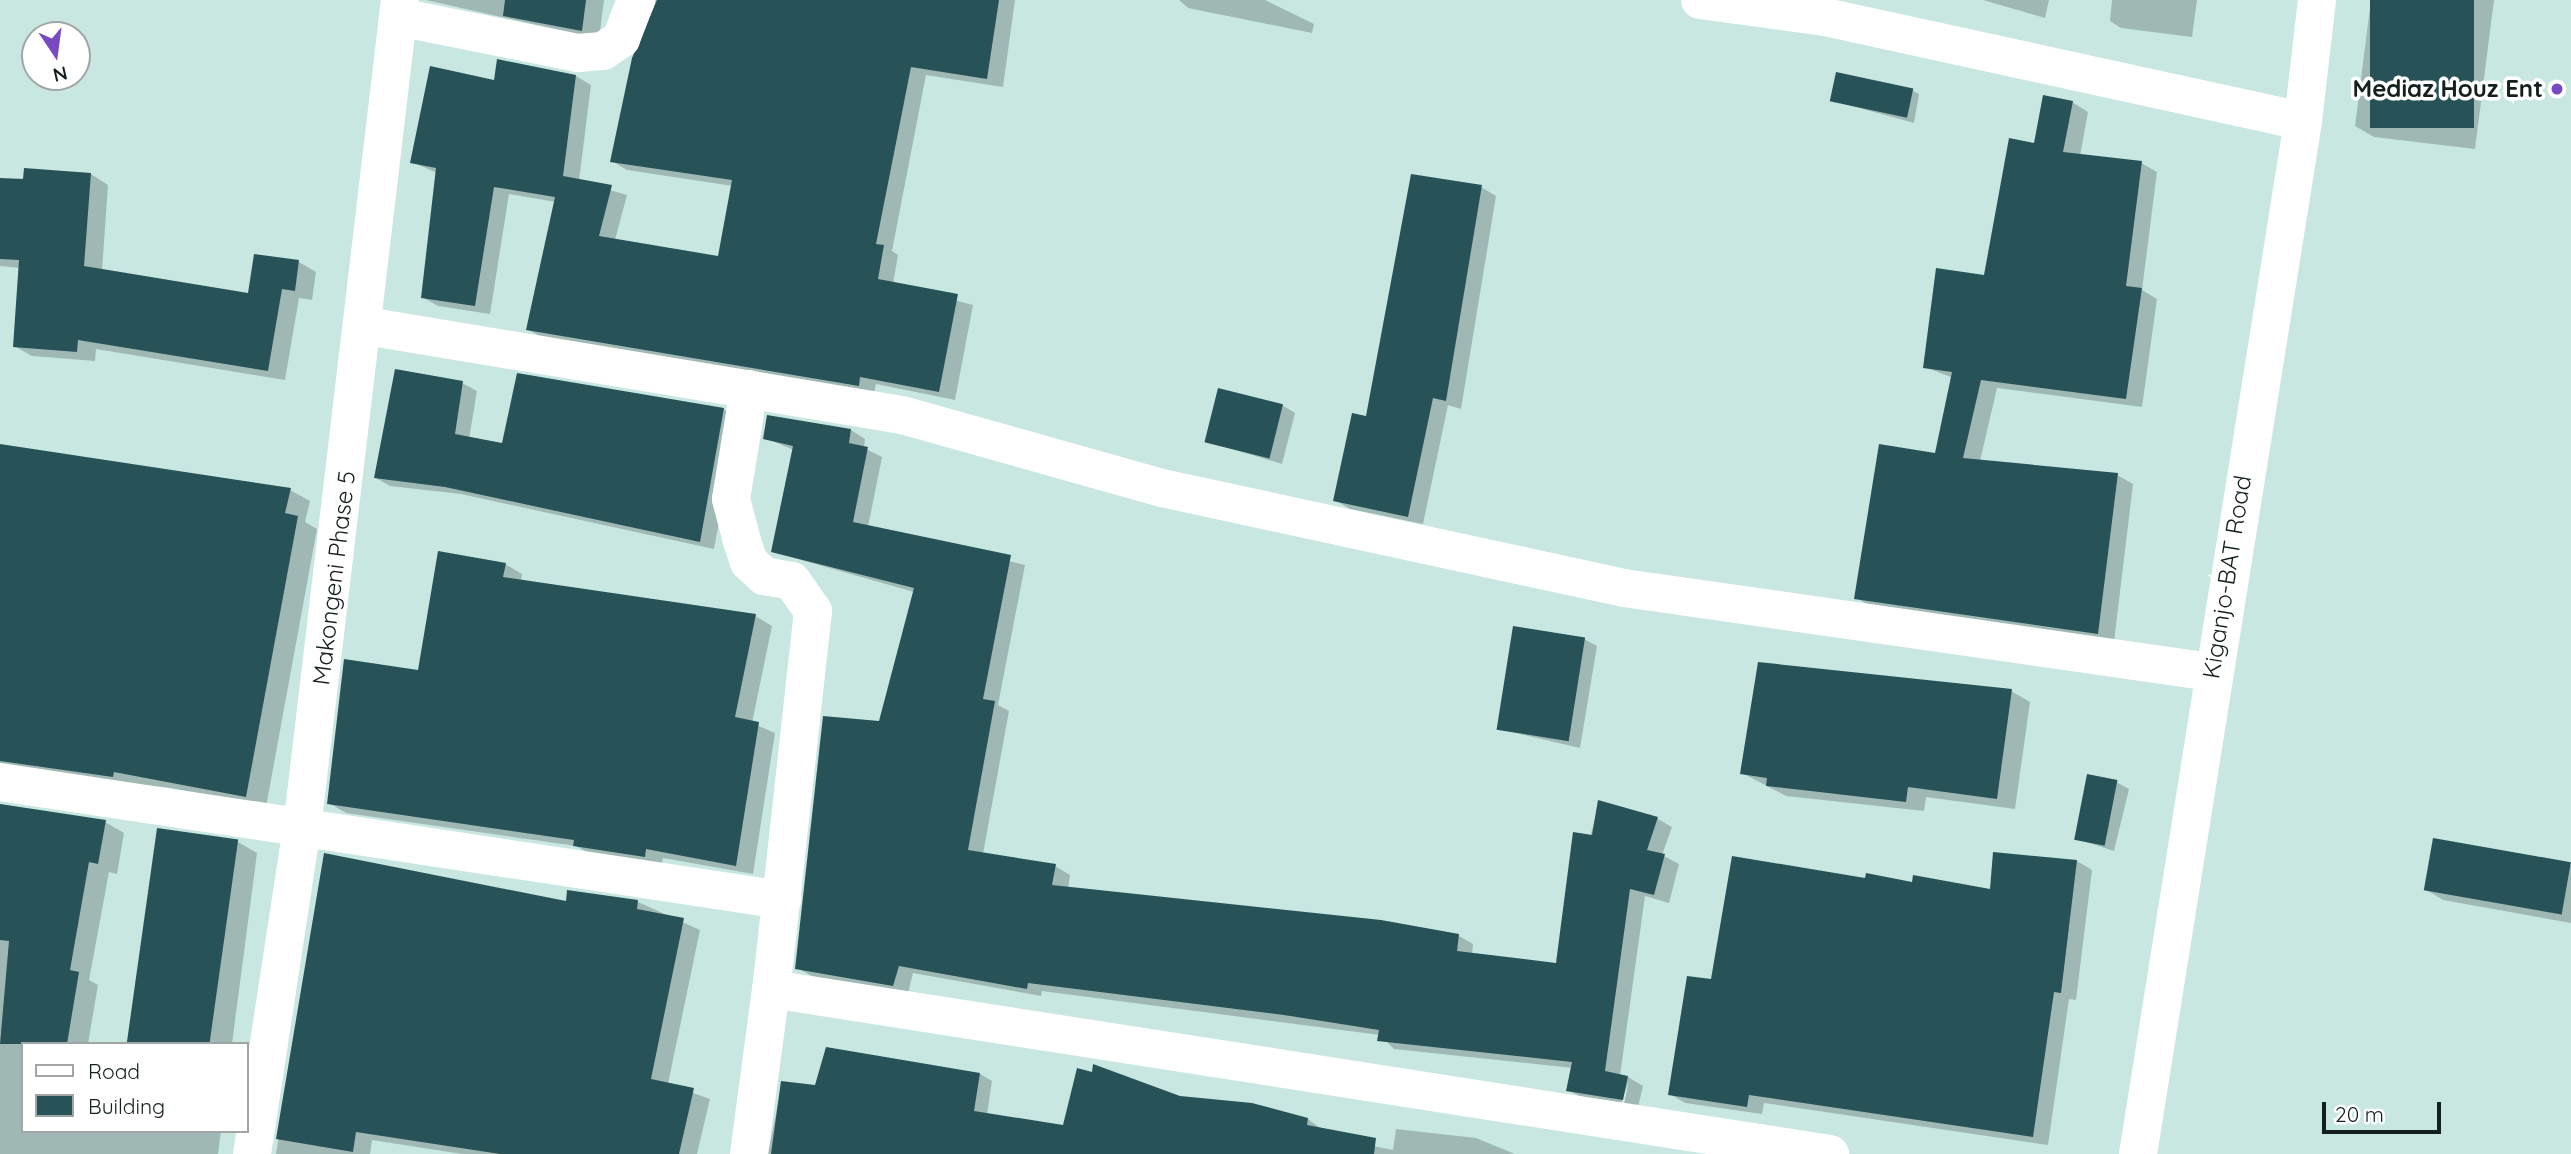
<!DOCTYPE html>
<html>
<head>
<meta charset="utf-8">
<style>
	body { margin:0 }
	#map { position:relative; width:2571px; height:1154px; overflow:hidden; background:#c8e7e1; font-family:Quicksand,sans-serif }
	div>[style] { position:absolute }
	[style*='--x'] { left:calc(var(--x)*1px); top:calc(var(--y)*1px); width:calc(var(--w)*1px); rotate:calc(var(--a)*1deg) }
	.shadow>* { inset:0; background:#0003 }
	.building>* { inset:0; background:#275358; transform-origin:0 0 }
	.minor>* { height:38px; margin:-19px; padding:0 19px; transform-origin:19px; border-radius:19px; background:#fff }
	.dots>* { width:19px; height:19px; translate:-50% -50%; box-sizing:border-box; border:4px solid #fff; border-radius:50% }
	span { translate:-50% -50%; white-space:nowrap; text-align:center; line-height:1.15; -webkit-text-stroke:7px #fff; paint-order:stroke }
	.poi-label { font-size:24px; color:#14201e; font-weight:700 }
	.right { translate:-100% -50%; text-align:right }
	.street-label { font-size:24px; color:#14201e }
	.legend { position:absolute; left:21px; top:1042px; width:228px; height:91px; box-sizing:border-box; background:#fff; border:2px solid #a1a6a5; margin:0; padding:9px 12px; list-style:none; font-size:21px; color:#14201e }
	.legend li { display:flex; align-items:center; gap:14px; height:35px }
	.legend b { width:35px; border:2px solid #a1a6a5 }
	.north { position:absolute; left:21px; top:21px; width:70px; height:70px; box-sizing:border-box; background:#fff; border:2px solid #a1a6a5; border-radius:50%; rotate:167deg; font-size:19px; font-weight:700; line-height:28px; text-align:center; color:#14201e }
	.north::after { content:''; display:block; margin:auto; width:24px; height:32px; background:#784ac2; clip-path:polygon(50% 0,100% 100%,50% 72%,0 100%) }
	.scale { position:absolute; left:2322px; top:1102px; width:119px; height:32px; box-sizing:border-box; border:4px solid #14201e; border-top:0; padding-left:9px; font-size:21px; line-height:24px; white-space:nowrap; color:#14201e; -webkit-text-stroke:5px #fff; paint-order:stroke }
</style>
</head>
<body>
<div id="map">
	<div class="shadow">
		<i style="clip-path:polygon(426px 0,604px 0,599px 39px)"></i>
		<i style="clip-path:polygon(656px 0,1015px 0,1003px 87px,926px 75px,892px 251px,898px 255px,893px 284px,973px 305px,955px 400px,876px 384px,874px 393px,544px 338px,528px 330px,556px 202px,509px 194px,490px 314px,438px 306px,422px 297px,437px 173px,412px 162px,496px 82px,576px 76px,591px 85px,579px 181px,627px 195px,615px 240px,719px 258px,733px 186px,627px 170px,612px 161px)"></i>
		<i style="clip-path:polygon(1179px 0,1265px 0,1314px 24px,1312px 33px,1188px 8px)"></i>
		<i style="clip-path:polygon(1983px 0,2049px 0,2045px 18px)"></i>
		<i style="clip-path:polygon(2112px 0,2197px 0,2192px 37px,2121px 28px,2110px 21px)"></i>
		<i style="clip-path:polygon(2371px 0,2494px 0,2475px 149px,2374px 137px,2355px 126px)"></i>
		<i style="clip-path:polygon(1913px 91px,1919px 94px,1914px 123px,1830px 100px)"></i>
		<i style="clip-path:polygon(2072px 102px,2088px 112px,2080px 156px,2141px 163px,2157px 172px,2142px 290px,2157px 299px,2142px 407px,1997px 388px,1980px 461px,2117px 475px,2133px 484px,2114px 642px,1873px 607px,1856px 598px,1937px 455px,1953px 378px,1925px 367px,1985px 277px,2035px 145px)"></i>
		<i style="clip-path:polygon(91px 174px,108px 185px,102px 271px,250px 295px,299px 262px,316px 272px,312px 300px,299px 298px,285px 380px,96px 349px,95px 361px,32px 356px,14px 346px,20px 268px,0 266px,0 180px)"></i>
		<i style="clip-path:polygon(1481px 187px,1496px 196px,1461px 409px,1448px 405px,1423px 524px,1350px 509px,1335px 500px,1367px 418px)"></i>
		<i style="clip-path:polygon(462px 383px,477px 391px,469px 439px,503px 445px,723px 409px,738px 418px,714px 549px,461px 494px,390px 486px,376px 478px)"></i>
		<i style="clip-path:polygon(1282px 405px,1295px 413px,1282px 464px,1206px 441px)"></i>
		<i style="clip-path:polygon(851px 430px,865px 439px,864px 448px,882px 457px,868px 527px,1025px 565px,998px 705px,1009px 711px,983px 854px,1055px 866px,1070px 875px,1068px 889px,1459px 936px,1473px 944px,1472px 955px,1557px 965px,1599px 803px,1658px 819px,1672px 827px,1662px 855px,1679px 864px,1669px 903px,1645px 896px,1620px 1076px,1628px 1077px,1643px 1086px,1638px 1107px,1624px 1105px,1629px 1080px,1621px 1104px,1583px 1098px,1568px 1090px,1573px 1068px,1394px 1049px,1380px 1035px,1042px 991px,1041px 996px,913px 973px,908px 993px,812px 976px,797px 968px,881px 723px,914px 592px,773px 552px,794px 450px,765px 438px)"></i>
		<i style="clip-path:polygon(0 447px,290px 490px,310px 501px,305px 522px,317px 529px,266px 807px,171px 788px,24px 771px,0 786px)"></i>
		<i style="clip-path:polygon(505px 564px,522px 574px,521px 581px,755px 616px,772px 626px,752px 723px,775px 733px,753px 874px,663px 858px,661px 866px,592px 855px,576px 846px,346px 813px,329px 803px)"></i>
		<i style="clip-path:polygon(1584px 639px,1597px 646px,1580px 748px,1498px 729px)"></i>
		<i style="clip-path:polygon(2011px 691px,2030px 702px,2015px 809px,1926px 797px,1924px 811px,1786px 796px,1742px 773px)"></i>
		<i style="clip-path:polygon(2116px 782px,2129px 789px,2114px 851px,2074px 838px)"></i>
		<i style="clip-path:polygon(0 804px,105px 822px,124px 833px,117px 874px,109px 872px,89px 980px,98px 985px,88px 1044px,23px 1044px,23px 1131px,221px 1131px,218px 1154px,0 1154px)"></i>
		<i style="clip-path:polygon(238px 842px,257px 853px,232px 1044px,132px 1044px)"></i>
		<i style="clip-path:polygon(326px 855px,567px 903px,569px 892px,638px 902px,700px 930px,668px 1084px,710px 1099px,697px 1154px,462px 1154px,372px 1140px,370px 1154px,276px 1154px)"></i>
		<i style="clip-path:polygon(2077px 861px,2092px 870px,2076px 1000px,2069px 999px,2048px 1145px,1764px 1103px,1762px 1114px,1685px 1103px,1670px 1094px,1712px 981px,1867px 880px,1991px 891px)"></i>
		<i style="clip-path:polygon(2571px 865px,2571px 923px,2443px 900px,2425px 889px)"></i>
		<i style="clip-path:polygon(827px 1049px,980px 1074px,992px 1081px,987px 1115px,1064px 1127px,1179px 1098px,1308px 1119px,1333px 1138px,1393px 1150px,1396px 1129px,1476px 1138px,1515px 1154px,768px 1154px,782px 1083px,817px 1087px)"></i>
	</div>
	<div class="building">
		<i style="clip-path:polygon(505px 0,586px 0,582px 31px,503px 16px)"></i>
		<i style="clip-path:polygon(657px 0,999px 0,987px 79px,911px 67px,876px 244px,884px 245px,878px 279px,958px 294px,939px 392px,860px 377px,859px 386px,526px 330px,555px 197px,494px 187px,475px 306px,421px 298px,436px 168px,410px 163px,430px 66px,494px 80px,497px 59px,576px 75px,563px 176px,612px 185px,599px 236px,718px 256px,732px 180px,610px 162px,632px 58px)"></i>
		<i style="left:2370px;top:0;width:104px;height:128px"></i>
		<i style="left:1836px;top:72px;width:79px;height:30px;rotate:12deg"></i>
		<i style="clip-path:polygon(2043px 95px,2073px 101px,2063px 152px,2142px 161px,2126px 286px,2142px 288px,2126px 399px,1981px 380px,1963px 458px,2118px 473px,2098px 634px,1854px 599px,1879px 444px,1935px 453px,1952px 372px,1923px 368px,1936px 268px,1984px 275px,2009px 138px,2034px 143px)"></i>
		<i style="clip-path:polygon(24px 168px,91px 173px,84px 266px,248px 293px,254px 254px,299px 260px,295px 291px,282px 289px,268px 371px,78px 340px,77px 352px,13px 347px,19px 260px,0 259px,0 178px,23px 179px)"></i>
		<i style="clip-path:polygon(1411px 174px,1482px 185px,1446px 401px,1433px 398px,1408px 517px,1333px 501px,1352px 413px,1366px 416px)"></i>
		<i style="clip-path:polygon(395px 369px,463px 381px,455px 434px,502px 443px,517px 373px,724px 408px,700px 542px,445px 487px,374px 478px)"></i>
		<i style="left:1218px;top:388px;width:67px;height:56px;rotate:14deg"></i>
		<i style="clip-path:polygon(767px 415px,851px 429px,849px 443px,868px 447px,853px 522px,1011px 555px,983px 699px,995px 701px,968px 850px,1056px 864px,1052px 885px,1381px 920px,1459px 934px,1457px 951px,1556px 963px,1573px 832px,1592px 835px,1598px 800px,1658px 817px,1647px 850px,1665px 854px,1654px 895px,1630px 889px,1605px 1071px,1628px 1076px,1623px 1100px,1566px 1091px,1572px 1062px,1377px 1041px,1379px 1030px,1284px 1015px,1028px 983px,1027px 989px,899px 966px,893px 986px,795px 969px,823px 716px,879px 721px,914px 588px,771px 552px,793px 446px,763px 439px)"></i>
		<i style="clip-path:polygon(0 444px,291px 488px,285px 513px,298px 516px,246px 797px,114px 772px,113px 777px,0 761px)"></i>
		<i style="clip-path:polygon(438px 551px,506px 563px,503px 577px,756px 614px,735px 717px,759px 722px,736px 866px,646px 849px,645px 857px,573px 846px,574px 840px,327px 804px,344px 659px,418px 670px)"></i>
		<i style="left:1513px;top:626px;width:73px;height:105px;rotate:9deg"></i>
		<i style="clip-path:polygon(1758px 662px,2012px 689px,1997px 799px,1908px 787px,1906px 802px,1766px 786px,1767px 778px,1740px 774px)"></i>
		<i style="left:2087px;top:774px;width:31px;height:67px;rotate:11deg"></i>
		<i style="clip-path:polygon(0 804px,106px 820px,98px 864px,89px 862px,70px 970px,79px 972px,67px 1044px,0 1044px,9px 941px,0 940px)"></i>
		<i style="left:157px;top:828px;width:82px;height:218px;rotate:8deg"></i>
		<i style="left:2433px;top:838px;width:140px;height:53px;rotate:10deg"></i>
		<i style="clip-path:polygon(1993px 852px,2077px 860px,2061px 993px,2054px 992px,2033px 1137px,1749px 1095px,1747px 1107px,1668px 1095px,1687px 976px,1711px 979px,1732px 856px,1865px 878px,1866px 873px,1912px 882px,1913px 875px,1990px 889px)"></i>
		<i style="clip-path:polygon(324px 853px,566px 901px,567px 890px,638px 900px,637px 909px,684px 918px,651px 1079px,694px 1088px,679px 1154px,500px 1154px,356px 1132px,353px 1152px,276px 1139px)"></i>
		<i style="clip-path:polygon(826px 1047px,980px 1073px,974px 1111px,1063px 1125px,1077px 1068px,1092px 1072px,1093px 1064px,1180px 1096px,1252px 1103px,1308px 1118px,1307px 1125px,1376px 1138px,1374px 1154px,771px 1154px,781px 1081px,815px 1085px)"></i>
	</div>
	<div class="minor">
		<i style="--x:1700;--y:0;--w:126;--a:7.7"></i>
		<i style="--x:1825;--y:17;--w:489;--a:12.3"></i>
		<i style="--x:399;--y:17;--w:183;--a:11.4"></i>
		<i style="--x:578;--y:53;--w:25;--a:-5"></i>
		<i style="--x:603;--y:51;--w:22;--a:-34"></i>
		<i style="--x:621;--y:39;--w:42;--a:-69"></i>
		<i style="--x:366;--y:326;--w:543;--a:9.43"></i>
		<i style="--x:902;--y:415;--w:270;--a:15.7"></i>
		<i style="--x:1162;--y:488;--w:473;--a:12.2"></i>
		<i style="--x:1624;--y:588;--w:593;--a:8.14"></i>
		<i style="--x:749;--y:389;--w:111;--a:99.3"></i>
		<i style="--x:731;--y:499;--w:43;--a:75.3"></i>
		<i style="--x:742;--y:541;--w:22;--a:72"></i>
		<i style="--x:749;--y:562;--w:21;--a:43"></i>
		<i style="--x:764;--y:576;--w:28;--a:10"></i>
		<i style="--x:792;--y:581;--w:37;--a:55"></i>
		<i style="--x:813;--y:611;--w:380;--a:96.3"></i>
		<i style="--x:771;--y:989;--w:1072;--a:8.86"></i>
		<i style="--x:0;--y:782;--w:791;--a:8.58"></i>
		<i style="--x:252;--y:1154;--w:330;--a:-81.3"></i>
		<i style="--x:302;--y:828;--w:834;--a:-83.25"></i>
		<i style="--x:749;--y:1154;--w:166;--a:-82.4"></i>
		<i style="--x:2138;--y:1154;--w:1046;--a:-80.92"></i>
		<i style="--x:2303;--y:121;--w:122;--a:-83.4"></i>
	</div>
	<div class="dots">
		<i style="left:2557px;top:89px;background:#784ac2"></i>
	</div>
	<div class="poi-label">
		<span class="right" style="left:2543px;top:89px">Mediaz Houz Ent</span>
	</div>
	<div class="street-label">
		<span style="left:2227px;top:577px;rotate:-81deg">Kiganjo-BAT Road</span>
		<span style="left:334px;top:578px;rotate:-83deg">Makongeni Phase 5</span>
	</div>
	<ul class="legend">
	<li><b style="height:9px;background:#fff"></b>Road</li>
	<li><b style="height:19px;background:#275358"></b>Building</li>
	</ul>
	<div class="north">N</div>
	<div class="scale">20 m</div>
</div>
</body>
</html>
